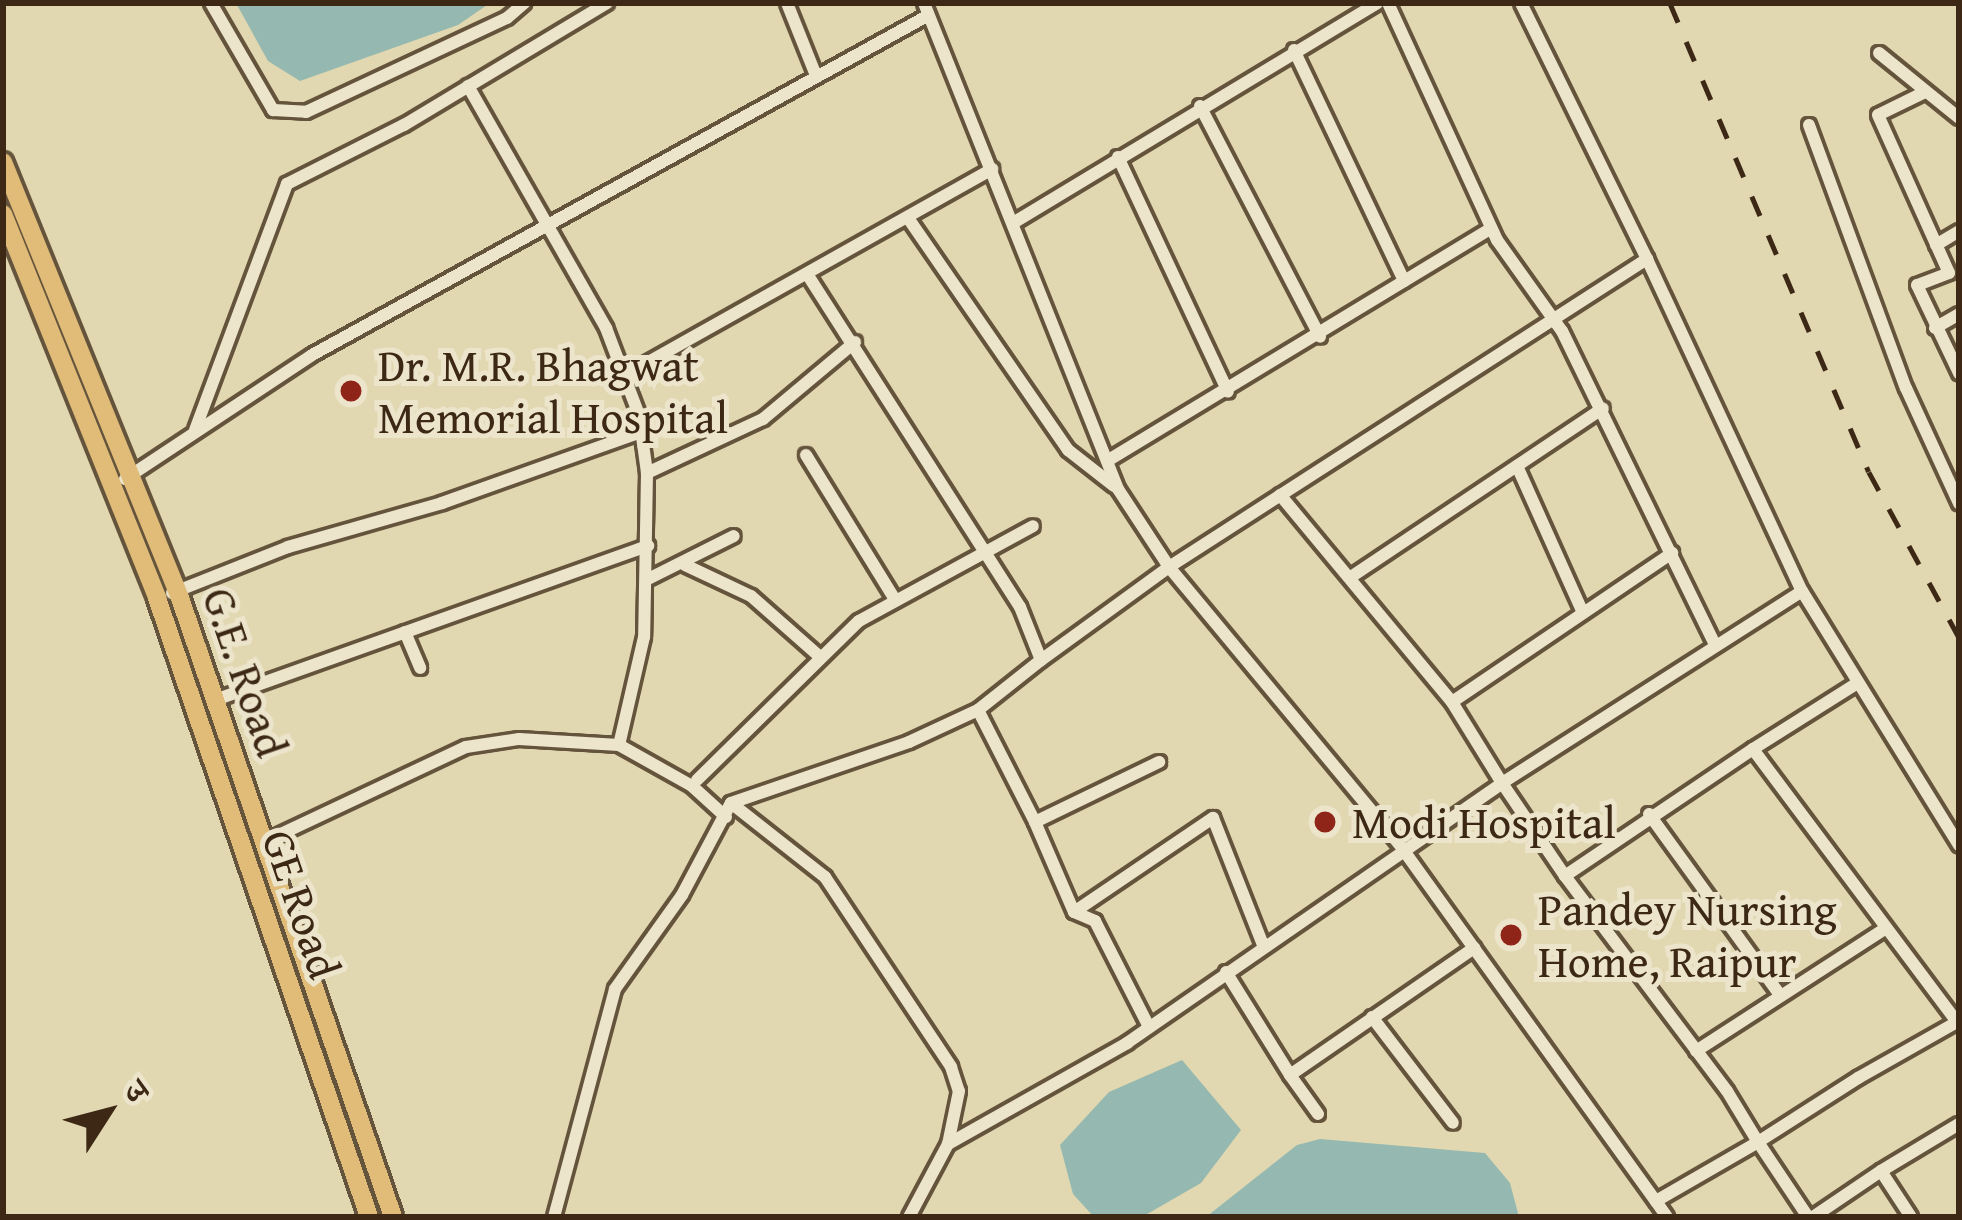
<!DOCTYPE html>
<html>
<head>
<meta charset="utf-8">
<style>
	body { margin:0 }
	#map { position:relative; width:1962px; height:1220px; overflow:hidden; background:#e1d7b0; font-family:"Gentium Book Plus","Noto Serif Devanagari",serif }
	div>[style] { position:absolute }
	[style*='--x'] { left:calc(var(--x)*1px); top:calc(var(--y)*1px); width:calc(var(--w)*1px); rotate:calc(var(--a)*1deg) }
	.water>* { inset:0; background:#95b9b0 }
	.roads { filter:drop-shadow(3px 0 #65543c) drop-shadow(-3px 0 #65543c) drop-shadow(0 3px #65543c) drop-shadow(0 -3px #65543c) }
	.minor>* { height:12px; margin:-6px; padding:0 6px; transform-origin:6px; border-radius:6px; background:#ece5cc }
	.primary>* { height:18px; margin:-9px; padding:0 9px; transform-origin:9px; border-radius:9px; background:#e0bc78 }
	.rail>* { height:4.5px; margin-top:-2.25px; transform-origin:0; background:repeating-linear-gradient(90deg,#3c2815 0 21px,transparent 0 42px) }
	.dots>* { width:33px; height:33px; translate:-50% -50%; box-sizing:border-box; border:6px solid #ece5cc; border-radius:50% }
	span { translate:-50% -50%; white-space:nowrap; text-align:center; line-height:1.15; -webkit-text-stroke:10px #ece5cc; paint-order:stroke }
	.poi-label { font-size:45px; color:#3c2815 }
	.left { translate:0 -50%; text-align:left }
	.street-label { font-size:45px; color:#3c2815 }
	.frame { position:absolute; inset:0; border:6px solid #3c2815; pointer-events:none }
	.north { position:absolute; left:48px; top:1052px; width:120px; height:120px; -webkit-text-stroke:9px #ece5cc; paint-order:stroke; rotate:54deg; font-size:33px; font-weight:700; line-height:48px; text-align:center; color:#3c2815 }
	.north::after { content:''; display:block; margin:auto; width:42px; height:54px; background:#3c2815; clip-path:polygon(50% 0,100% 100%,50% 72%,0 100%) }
</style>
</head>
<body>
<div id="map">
	<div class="water">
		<i style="clip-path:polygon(236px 3px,490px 3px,458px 25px,300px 81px,268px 61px)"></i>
		<i style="clip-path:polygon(1182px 1060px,1241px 1130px,1201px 1183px,1142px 1217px,1094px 1217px,1073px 1194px,1060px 1145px,1109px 1092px)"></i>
		<i style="clip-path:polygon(1320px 1139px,1485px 1153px,1510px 1183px,1519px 1217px,1206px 1217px,1297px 1145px)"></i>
	</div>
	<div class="roads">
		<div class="minor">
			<i style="--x:211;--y:3;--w:124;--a:59.9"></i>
			<i style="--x:273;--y:110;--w:33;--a:3"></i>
			<i style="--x:306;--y:112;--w:222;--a:-25.1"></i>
			<i style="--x:507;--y:18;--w:23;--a:-41"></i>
			<i style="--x:787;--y:3;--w:75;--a:68.2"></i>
			<i style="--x:924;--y:3;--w:523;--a:68.24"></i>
			<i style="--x:1118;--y:489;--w:93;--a:56.8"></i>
			<i style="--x:1169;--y:567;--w:365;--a:50.3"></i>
			<i style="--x:1402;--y:848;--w:435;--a:54.3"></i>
			<i style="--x:1388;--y:3;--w:261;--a:65.3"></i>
			<i style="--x:1497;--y:240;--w:112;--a:54.5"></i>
			<i style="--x:1562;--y:331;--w:349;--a:64"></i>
			<i style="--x:1521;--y:3;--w:285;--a:63.8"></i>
			<i style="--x:1294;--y:50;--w:256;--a:64.5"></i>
			<i style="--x:1879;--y:53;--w:103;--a:39.1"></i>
			<i style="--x:468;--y:86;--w:279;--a:60.3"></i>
			<i style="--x:606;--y:328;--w:93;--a:69.2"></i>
			<i style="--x:639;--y:415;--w:59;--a:82.1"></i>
			<i style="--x:647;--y:473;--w:164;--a:91"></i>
			<i style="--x:644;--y:637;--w:111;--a:103"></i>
			<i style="--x:1925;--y:92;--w:52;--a:153.9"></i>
			<i style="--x:1878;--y:115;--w:173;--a:65.8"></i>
			<i style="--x:1949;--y:273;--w:34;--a:159"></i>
			<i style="--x:1917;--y:285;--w:98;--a:64.5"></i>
			<i style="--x:1200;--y:106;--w:260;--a:62.5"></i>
			<i style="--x:1809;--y:125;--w:280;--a:69.8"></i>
			<i style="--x:1906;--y:388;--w:127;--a:65.3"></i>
			<i style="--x:1118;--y:157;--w:259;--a:64.9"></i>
			<i style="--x:908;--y:218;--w:282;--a:55.4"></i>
			<i style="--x:1068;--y:450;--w:58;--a:38"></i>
			<i style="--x:1013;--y:223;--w:425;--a:-31.1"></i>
			<i style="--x:1936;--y:245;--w:27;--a:-31"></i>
			<i style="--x:1935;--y:328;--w:28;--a:-30"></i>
			<i style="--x:627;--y:374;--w:419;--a:-29.3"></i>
			<i style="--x:195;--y:430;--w:263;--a:-69.5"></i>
			<i style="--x:287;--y:184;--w:131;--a:-26.8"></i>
			<i style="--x:404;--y:125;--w:237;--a:-31"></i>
			<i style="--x:806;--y:455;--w:168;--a:58.4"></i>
			<i style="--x:1107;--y:461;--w:449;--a:-31.2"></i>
			<i style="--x:1517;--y:466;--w:161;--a:65.8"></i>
			<i style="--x:647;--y:473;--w:128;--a:-25"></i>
			<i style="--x:763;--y:419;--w:120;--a:-39.9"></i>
			<i style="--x:125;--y:479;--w:224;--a:-33.5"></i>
			<i style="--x:312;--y:355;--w:704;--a:-28.86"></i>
			<i style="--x:685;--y:565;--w:73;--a:25.2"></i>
			<i style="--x:751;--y:596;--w:91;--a:41.4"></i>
			<i style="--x:1351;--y:577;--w:303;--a:-33.8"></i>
			<i style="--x:646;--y:580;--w:98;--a:-26.6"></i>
			<i style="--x:172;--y:593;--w:125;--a:-21.6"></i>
			<i style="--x:288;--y:547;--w:160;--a:-15.9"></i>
			<i style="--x:442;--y:503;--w:211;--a:-19.6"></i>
			<i style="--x:405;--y:632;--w:39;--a:67"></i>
			<i style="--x:1041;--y:660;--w:158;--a:-36"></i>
			<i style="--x:1169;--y:567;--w:569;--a:-32.8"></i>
			<i style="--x:1647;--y:259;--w:366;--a:65"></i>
			<i style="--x:1802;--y:591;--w:299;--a:58.3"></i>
			<i style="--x:215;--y:700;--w:460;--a:-19.6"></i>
			<i style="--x:1452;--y:702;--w:266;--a:-34.1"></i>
			<i style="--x:978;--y:710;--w:126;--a:63"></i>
			<i style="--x:1035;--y:822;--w:138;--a:-25.8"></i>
			<i style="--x:1753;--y:749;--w:122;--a:-32.3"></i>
			<i style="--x:697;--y:780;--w:227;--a:-44.5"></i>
			<i style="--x:859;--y:621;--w:198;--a:-28.6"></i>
			<i style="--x:731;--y:803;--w:188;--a:-18.9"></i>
			<i style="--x:909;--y:742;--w:76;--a:-24.9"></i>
			<i style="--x:978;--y:710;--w:80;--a:-38.4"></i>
			<i style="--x:1041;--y:660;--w:57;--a:-111.6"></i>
			<i style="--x:1020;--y:607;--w:394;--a:-122.6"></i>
			<i style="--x:1649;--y:814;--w:223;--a:54.1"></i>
			<i style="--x:1035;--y:822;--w:98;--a:66.6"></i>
			<i style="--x:1074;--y:912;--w:23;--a:23"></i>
			<i style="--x:1095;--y:921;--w:119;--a:63"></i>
			<i style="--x:264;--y:842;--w:223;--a:-25.2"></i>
			<i style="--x:466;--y:747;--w:54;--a:-8.6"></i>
			<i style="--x:519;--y:739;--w:100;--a:3.4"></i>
			<i style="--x:619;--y:745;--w:84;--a:29.3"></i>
			<i style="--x:692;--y:786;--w:46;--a:42.4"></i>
			<i style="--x:1565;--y:876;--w:112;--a:-124.1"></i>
			<i style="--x:1502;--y:783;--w:356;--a:-32.6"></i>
			<i style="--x:1074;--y:912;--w:168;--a:-34.1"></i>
			<i style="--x:1213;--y:818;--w:136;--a:68.5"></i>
			<i style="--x:1226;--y:972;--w:121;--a:58.1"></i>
			<i style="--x:1290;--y:1075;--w:224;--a:-34.6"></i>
			<i style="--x:1372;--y:1017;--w:133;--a:52.6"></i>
			<i style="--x:1696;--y:1051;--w:223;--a:-32.9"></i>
			<i style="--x:1290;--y:1075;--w:48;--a:54.3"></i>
			<i style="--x:948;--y:1144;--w:206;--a:-29.4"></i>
			<i style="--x:1127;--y:1043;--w:456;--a:-34.7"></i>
			<i style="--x:1502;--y:783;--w:95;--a:-121.7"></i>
			<i style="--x:1452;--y:702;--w:269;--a:-129.7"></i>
			<i style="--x:554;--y:1217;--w:236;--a:-75"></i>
			<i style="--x:615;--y:989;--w:115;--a:-54.5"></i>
			<i style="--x:682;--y:895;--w:104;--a:-62"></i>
			<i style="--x:731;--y:803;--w:120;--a:38.2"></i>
			<i style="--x:825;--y:877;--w:228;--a:56.4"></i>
			<i style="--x:951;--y:1067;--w:25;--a:72"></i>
			<i style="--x:959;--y:1091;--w:54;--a:101.7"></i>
			<i style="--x:948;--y:1144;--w:83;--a:118.1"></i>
			<i style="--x:1667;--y:1217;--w:19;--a:-125"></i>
			<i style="--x:1656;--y:1201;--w:118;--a:-30"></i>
			<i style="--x:1758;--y:1142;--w:119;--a:-32.6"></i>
			<i style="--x:1858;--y:1078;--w:114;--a:-29.5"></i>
			<i style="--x:1957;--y:1022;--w:341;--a:-126.8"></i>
			<i style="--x:1753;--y:749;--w:227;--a:146"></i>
			<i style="--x:1565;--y:876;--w:269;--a:53"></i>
			<i style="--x:1727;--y:1091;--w:60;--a:58.7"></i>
			<i style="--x:1758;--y:1142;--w:90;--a:56.3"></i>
			<i style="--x:1813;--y:1217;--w:82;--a:-34.1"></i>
			<i style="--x:1911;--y:1217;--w:55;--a:-123.1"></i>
			<i style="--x:1881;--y:1171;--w:91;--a:-31.1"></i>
		</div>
		<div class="primary">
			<i style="--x:3;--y:162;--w:471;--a:67.9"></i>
			<i style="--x:180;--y:598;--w:655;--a:71.01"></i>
			<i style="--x:3;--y:214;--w:414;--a:68.1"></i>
			<i style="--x:157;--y:598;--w:654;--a:71.09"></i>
		</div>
	</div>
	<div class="rail">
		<i style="--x:1670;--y:3;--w:509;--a:67.01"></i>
		<i style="--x:1869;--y:472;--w:188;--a:61.4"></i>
	</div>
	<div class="dots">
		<i style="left:351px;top:391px;background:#8f2418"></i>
		<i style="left:1325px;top:822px;background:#8f2418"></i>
		<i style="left:1511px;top:935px;background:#8f2418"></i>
	</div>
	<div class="poi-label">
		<span class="left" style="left:378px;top:391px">Dr. M.R. Bhagwat<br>Memorial Hospital</span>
		<span class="left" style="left:1352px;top:822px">Modi Hospital</span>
		<span class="left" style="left:1538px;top:935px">Pandey Nursing<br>Home, Raipur</span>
	</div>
	<div class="street-label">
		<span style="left:246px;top:672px;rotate:71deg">G.E. Road</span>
		<span style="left:302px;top:904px;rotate:71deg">GE Road</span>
	</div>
	<div class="frame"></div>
	<div class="north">उ</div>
</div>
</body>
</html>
